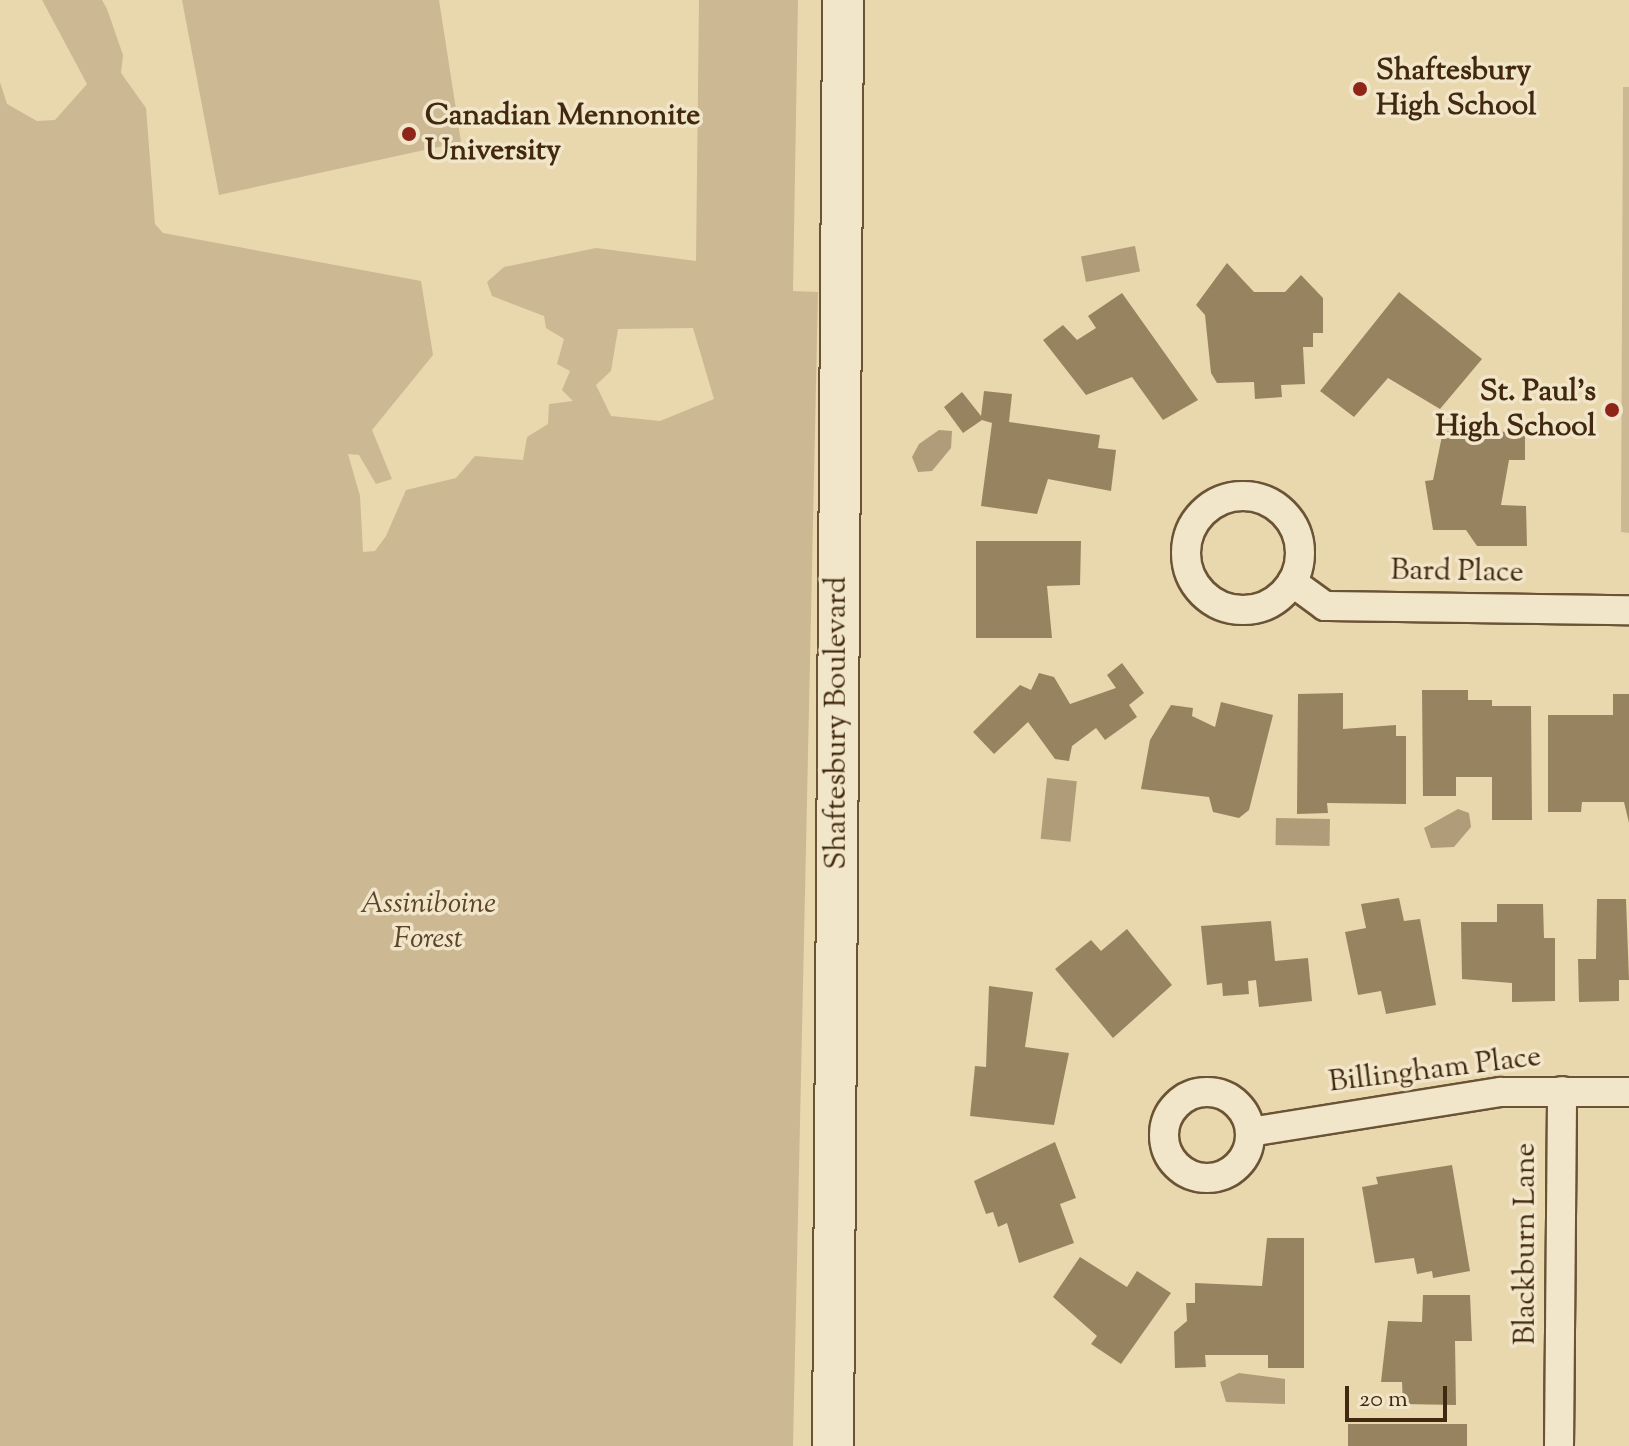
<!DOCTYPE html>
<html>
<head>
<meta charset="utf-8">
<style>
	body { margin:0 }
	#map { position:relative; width:1629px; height:1446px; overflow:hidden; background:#e9d7ae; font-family:"Sorts Mill Goudy",serif }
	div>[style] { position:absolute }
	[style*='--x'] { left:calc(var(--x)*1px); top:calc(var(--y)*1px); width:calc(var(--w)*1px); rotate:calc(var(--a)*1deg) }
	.green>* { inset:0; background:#ccb993 }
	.water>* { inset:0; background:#b09c78; transform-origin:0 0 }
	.building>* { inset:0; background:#988361; transform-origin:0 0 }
	.roads { filter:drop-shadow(2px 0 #6b5436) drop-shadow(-2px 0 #6b5436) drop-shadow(0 2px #6b5436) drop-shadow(0 -2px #6b5436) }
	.street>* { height:28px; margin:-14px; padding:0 14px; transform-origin:14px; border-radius:14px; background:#f1e5ca }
	.street>.ring { margin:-14px; padding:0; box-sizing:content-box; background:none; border:28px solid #f1e5ca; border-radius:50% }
	.secondary>* { height:40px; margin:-20px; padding:0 20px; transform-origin:20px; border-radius:20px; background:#f1e5ca }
	.dots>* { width:22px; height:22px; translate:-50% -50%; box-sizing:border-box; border:4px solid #f1e5ca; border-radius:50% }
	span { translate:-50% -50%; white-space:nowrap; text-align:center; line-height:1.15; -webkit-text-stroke:7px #f1e5ca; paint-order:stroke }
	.poi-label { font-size:30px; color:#41280e; font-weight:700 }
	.left { translate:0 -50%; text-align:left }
	.right { translate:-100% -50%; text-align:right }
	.street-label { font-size:30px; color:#41280e }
	.park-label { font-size:30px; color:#5d4529; font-style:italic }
	.scale { position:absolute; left:1345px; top:1386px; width:102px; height:36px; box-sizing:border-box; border:4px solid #41280e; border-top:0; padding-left:10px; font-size:24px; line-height:28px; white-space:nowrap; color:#41280e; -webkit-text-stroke:6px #f1e5ca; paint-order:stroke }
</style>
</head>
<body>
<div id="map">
	<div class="green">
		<i style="clip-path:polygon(evenodd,42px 0,102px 0,107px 9px,123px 55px,121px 73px,146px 108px,155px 224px,163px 233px,421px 281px,433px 355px,372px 430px,392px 479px,376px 484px,359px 455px,348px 454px,360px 496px,363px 552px,375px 551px,386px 536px,406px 490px,456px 478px,475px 456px,523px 460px,527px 437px,548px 424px,549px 404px,573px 401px,562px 390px,570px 371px,557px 364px,564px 339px,546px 328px,544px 316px,492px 296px,487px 282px,504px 267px,596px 248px,696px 261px,699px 0,798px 0,793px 291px,818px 292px,793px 1446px,0 1446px,0 82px,7px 104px,37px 121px,55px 120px,87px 84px,42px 0,693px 328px,714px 399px,660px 421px,611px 416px,596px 385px,611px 371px,618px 329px,693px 328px)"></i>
		<i style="clip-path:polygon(182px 0,439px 0,461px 142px,219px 195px)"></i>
		<i style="clip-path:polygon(1623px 87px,1629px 87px,1629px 533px,1621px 532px)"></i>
	</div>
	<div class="water">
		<i style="left:1135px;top:246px;width:26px;height:55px;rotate:79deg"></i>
		<i style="clip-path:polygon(939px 430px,952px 431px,951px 448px,932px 471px,918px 472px,912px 457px,919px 444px)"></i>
		<i style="left:1047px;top:778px;width:30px;height:61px;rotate:6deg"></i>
		<i style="clip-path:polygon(1458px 809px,1469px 813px,1471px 827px,1454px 847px,1431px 848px,1424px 828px)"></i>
		<i style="left:1276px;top:818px;width:54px;height:27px;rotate:1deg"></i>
		<i style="clip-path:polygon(1239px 1373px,1285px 1379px,1285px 1404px,1226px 1402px,1220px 1382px)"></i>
	</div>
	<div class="building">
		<i style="clip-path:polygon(1227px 263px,1254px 292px,1285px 292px,1301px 275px,1323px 298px,1323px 333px,1313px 333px,1313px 347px,1303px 347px,1305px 384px,1281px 385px,1282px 397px,1255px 399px,1254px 382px,1217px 383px,1211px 373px,1205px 315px,1196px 305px)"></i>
		<i style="clip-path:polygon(1399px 292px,1482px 359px,1440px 409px,1388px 378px,1354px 417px,1320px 391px)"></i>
		<i style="clip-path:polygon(1122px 293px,1198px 400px,1163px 420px,1132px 377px,1086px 395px,1043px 340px,1063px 325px,1077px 340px,1096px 328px,1088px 316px)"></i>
		<i style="clip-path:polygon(984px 391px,1012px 394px,1009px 422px,1100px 435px,1098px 448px,1116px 450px,1111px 491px,1048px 479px,1037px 514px,981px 506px,992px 423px,982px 420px,963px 433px,944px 407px,962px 392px,981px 416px)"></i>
		<i style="clip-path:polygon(1443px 431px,1525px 432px,1525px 460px,1509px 460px,1501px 505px,1526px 506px,1527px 546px,1477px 546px,1466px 530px,1433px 530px,1425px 481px,1433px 480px)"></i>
		<i style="clip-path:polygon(976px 541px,1081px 541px,1080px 585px,1047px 586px,1052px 638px,976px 638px)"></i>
		<i style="clip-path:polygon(1122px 663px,1144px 693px,1129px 705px,1137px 717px,1105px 740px,1096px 728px,1072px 746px,1069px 761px,1055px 759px,1028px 722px,994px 754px,973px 732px,1020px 685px,1031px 690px,1039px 673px,1054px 677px,1070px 704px,1116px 688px,1107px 675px)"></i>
		<i style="clip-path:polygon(1422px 690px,1468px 690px,1468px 700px,1492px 700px,1492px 706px,1531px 706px,1532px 820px,1492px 820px,1492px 777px,1456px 777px,1456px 796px,1423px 796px)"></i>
		<i style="clip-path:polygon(1343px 693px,1343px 729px,1396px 725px,1396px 736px,1406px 736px,1406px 804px,1327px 803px,1328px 813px,1297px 814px,1298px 694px)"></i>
		<i style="clip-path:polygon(1613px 694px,1629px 694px,1629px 823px,1624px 802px,1582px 802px,1581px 812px,1548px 812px,1548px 715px,1613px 715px)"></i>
		<i style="clip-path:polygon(1221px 702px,1273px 715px,1249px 810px,1239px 818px,1213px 812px,1209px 797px,1141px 789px,1150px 740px,1171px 705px,1193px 708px,1192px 716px,1215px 727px)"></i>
		<i style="clip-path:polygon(1399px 898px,1404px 921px,1420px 919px,1436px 1005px,1386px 1014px,1381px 991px,1358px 995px,1345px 932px,1366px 928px,1361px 904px)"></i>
		<i style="clip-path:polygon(1597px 899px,1626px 899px,1629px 980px,1619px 980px,1619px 1001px,1579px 1002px,1578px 959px,1596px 959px)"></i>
		<i style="clip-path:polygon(1497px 904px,1543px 904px,1544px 938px,1555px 938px,1555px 1001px,1512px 1002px,1512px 983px,1462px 979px,1461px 922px,1497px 922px)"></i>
		<i style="clip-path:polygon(1271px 921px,1275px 961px,1308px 958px,1312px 1001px,1259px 1007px,1256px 980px,1248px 981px,1249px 994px,1223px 996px,1222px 983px,1207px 985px,1201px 926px)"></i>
		<i style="clip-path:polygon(1127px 929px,1172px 985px,1113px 1038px,1055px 969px,1091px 940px,1101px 951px)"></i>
		<i style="clip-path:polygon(989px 986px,1033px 992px,1025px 1047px,1069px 1053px,1054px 1125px,970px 1116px,975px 1066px,986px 1067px)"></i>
		<i style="clip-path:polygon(1055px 1142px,1076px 1198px,1060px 1204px,1074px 1243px,1019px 1263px,1007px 1223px,998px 1227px,993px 1212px,986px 1214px,974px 1181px)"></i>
		<i style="clip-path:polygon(1452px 1165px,1470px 1271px,1433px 1278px,1432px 1271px,1417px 1274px,1414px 1258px,1375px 1263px,1362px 1187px,1378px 1184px,1376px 1177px)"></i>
		<i style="clip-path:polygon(1267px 1238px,1304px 1238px,1304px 1368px,1268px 1368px,1268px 1355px,1205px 1355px,1206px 1367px,1175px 1368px,1174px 1332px,1187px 1321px,1186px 1303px,1195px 1303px,1195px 1283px,1262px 1286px)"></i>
		<i style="clip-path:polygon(1080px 1257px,1127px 1287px,1137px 1271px,1171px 1293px,1121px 1364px,1091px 1344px,1097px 1336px,1053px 1297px)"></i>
		<i style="clip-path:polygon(1423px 1295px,1470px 1295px,1472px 1341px,1455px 1341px,1456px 1405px,1403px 1404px,1402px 1382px,1381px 1382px,1388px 1321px,1422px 1322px)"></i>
		<i style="left:1348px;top:1424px;width:119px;height:22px"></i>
	</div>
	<div class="roads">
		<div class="street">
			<i class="ring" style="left:1186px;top:496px;width:86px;height:86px"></i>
			<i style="--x:1292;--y:582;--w:41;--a:36"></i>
			<i style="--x:1325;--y:606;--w:304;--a:0.8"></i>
			<i class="ring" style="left:1164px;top:1092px;width:58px;height:58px"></i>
			<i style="--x:1250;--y:1132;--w:254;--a:-9.1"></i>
			<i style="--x:1501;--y:1092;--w:128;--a:0"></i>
			<i style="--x:1559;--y:1446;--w:355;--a:-89.5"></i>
		</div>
		<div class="secondary">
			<i style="--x:833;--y:1446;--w:1446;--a:-89.6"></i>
		</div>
	</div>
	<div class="dots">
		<i style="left:1360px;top:89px;background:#8f2418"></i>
		<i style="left:409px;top:134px;background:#8f2418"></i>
		<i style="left:1612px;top:410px;background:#8f2418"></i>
	</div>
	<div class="poi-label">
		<span class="left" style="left:1376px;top:89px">Shaftesbury<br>High School</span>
		<span class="left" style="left:425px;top:134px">Canadian Mennonite<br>University</span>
		<span class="right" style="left:1596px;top:410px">St. Paul's<br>High School</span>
	</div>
	<div class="street-label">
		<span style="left:1457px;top:573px;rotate:1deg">Bard Place</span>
		<span style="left:838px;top:723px;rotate:-90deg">Shaftesbury Boulevard</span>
		<span style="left:1435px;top:1071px;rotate:-7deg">Billingham Place</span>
		<span style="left:1527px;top:1244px;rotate:-90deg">Blackburn Lane</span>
	</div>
	<div class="park-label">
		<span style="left:428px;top:922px">Assiniboine<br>Forest</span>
	</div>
	<div class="scale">20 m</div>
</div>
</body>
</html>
